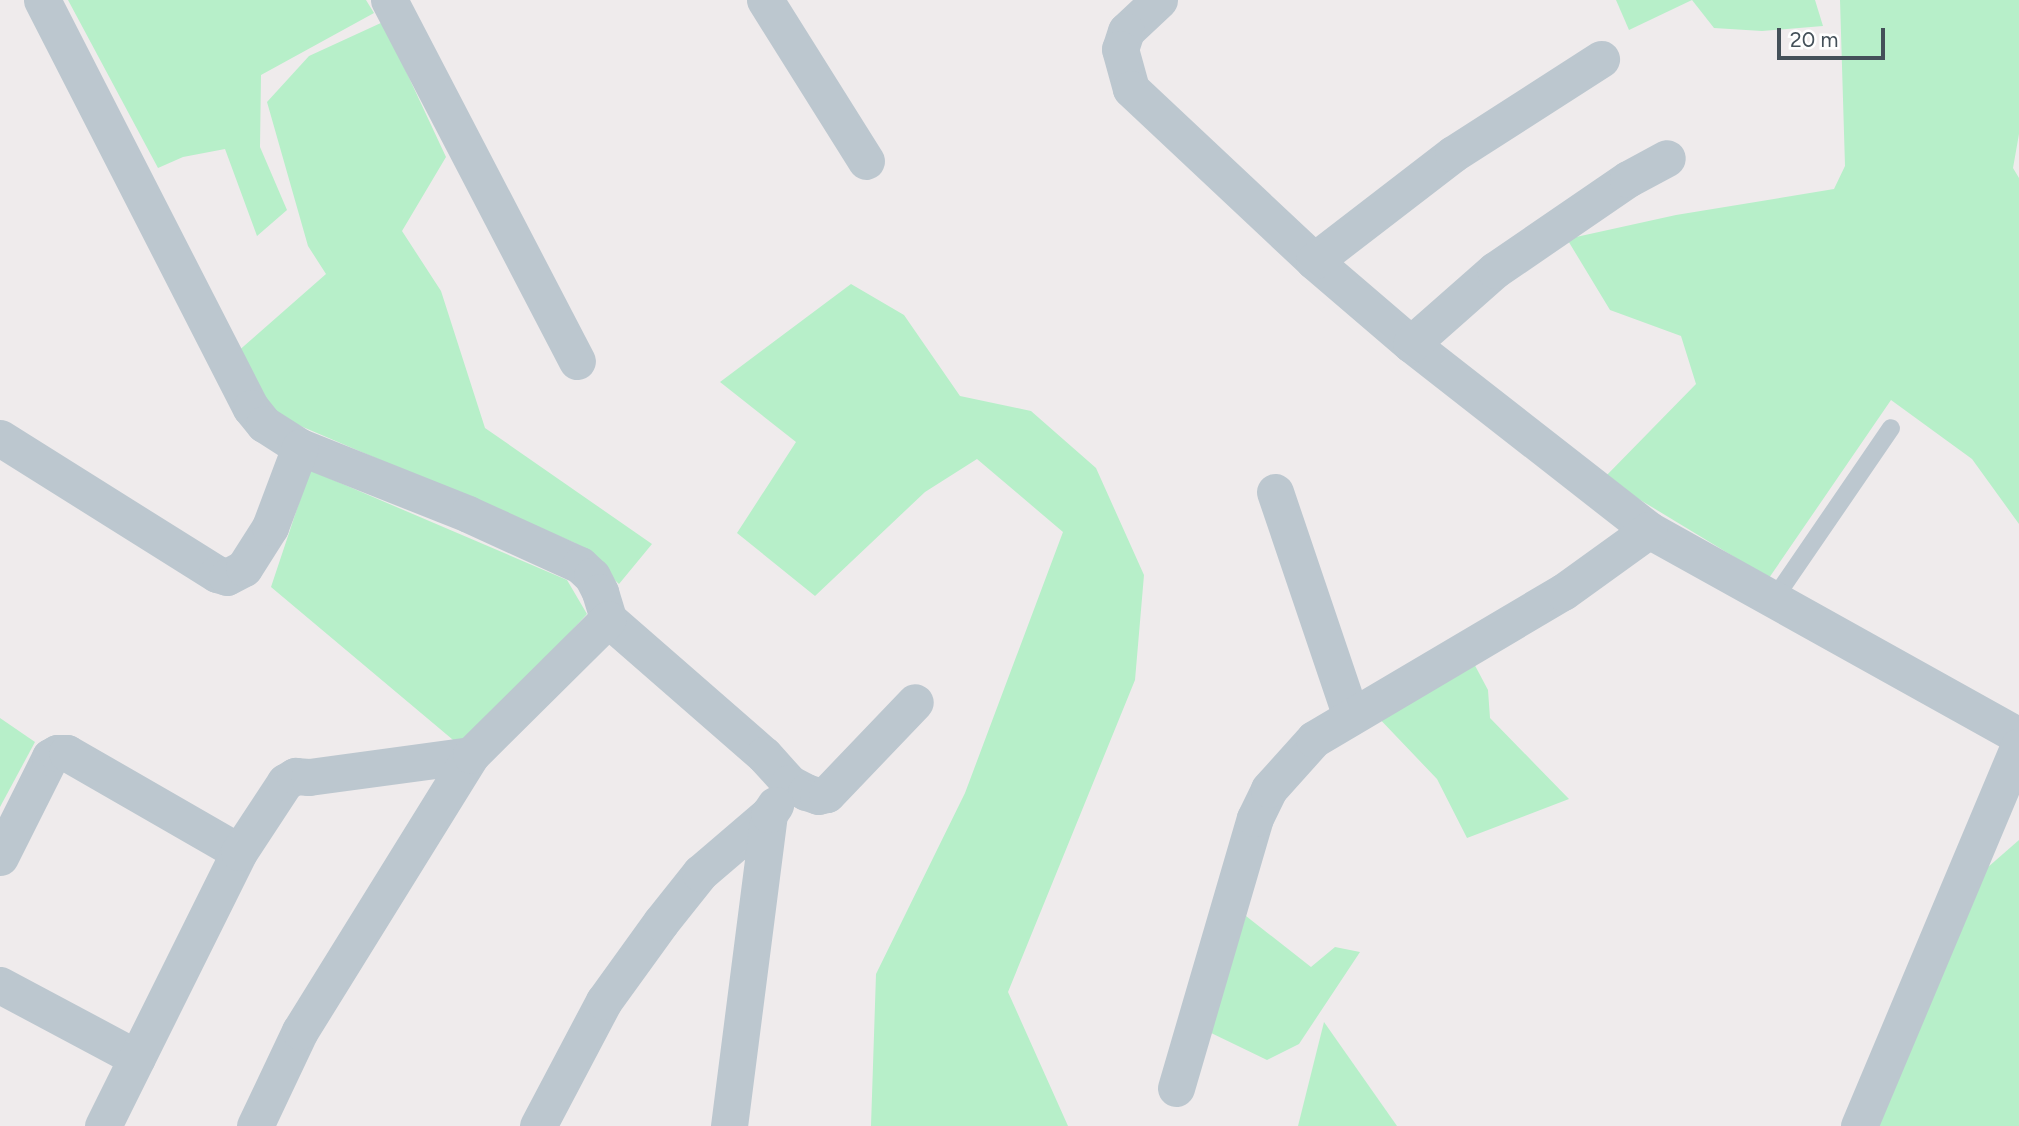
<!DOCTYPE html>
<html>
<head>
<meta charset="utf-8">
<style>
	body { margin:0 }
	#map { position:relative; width:2019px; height:1126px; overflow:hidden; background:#efebec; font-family:Figtree,sans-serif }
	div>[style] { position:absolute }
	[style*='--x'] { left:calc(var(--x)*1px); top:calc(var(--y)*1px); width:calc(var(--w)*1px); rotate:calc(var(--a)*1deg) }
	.green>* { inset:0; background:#b7efc9 }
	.lane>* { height:18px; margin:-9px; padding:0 9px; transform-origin:9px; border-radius:9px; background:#bcc7cf }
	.street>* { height:37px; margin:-18.5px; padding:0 18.5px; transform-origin:18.5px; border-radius:18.5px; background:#bcc7cf }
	span { translate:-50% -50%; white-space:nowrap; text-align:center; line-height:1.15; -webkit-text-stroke:5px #fff; paint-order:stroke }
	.scale { position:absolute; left:1777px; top:28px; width:108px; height:32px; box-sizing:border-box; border:4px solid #445059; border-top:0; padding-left:9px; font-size:21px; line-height:24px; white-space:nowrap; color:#445059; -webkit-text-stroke:5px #fff; paint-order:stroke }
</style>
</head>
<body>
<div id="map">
	<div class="green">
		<i style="clip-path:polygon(68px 0,366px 0,374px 13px,261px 75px,260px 147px,287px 210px,257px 236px,225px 149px,183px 157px,158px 168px)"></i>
		<i style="clip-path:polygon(1616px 0,1692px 0,1629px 30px)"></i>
		<i style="clip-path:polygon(1692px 0,1815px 0,1823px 26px,1762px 31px,1714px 28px)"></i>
		<i style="clip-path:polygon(1840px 0,2019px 0,2019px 134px,2013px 168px,2019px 178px,2019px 524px,1972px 459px,1891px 400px,1769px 578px,1604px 478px,1696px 384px,1681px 336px,1610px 310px,1567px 239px,1676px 215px,1834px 189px,1845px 166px)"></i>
		<i style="clip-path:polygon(383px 22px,446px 157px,402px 231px,441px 291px,485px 428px,652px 544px,619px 584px,575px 543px,270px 413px,236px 353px,326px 274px,308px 246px,267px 102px,309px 56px)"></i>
		<i style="clip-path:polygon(851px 284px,904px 315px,960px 396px,1031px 411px,1096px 468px,1144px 575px,1135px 680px,1008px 992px,1068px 1126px,871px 1126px,876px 974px,965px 793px,1063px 532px,977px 459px,925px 492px,815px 596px,737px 533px,796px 442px,720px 382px)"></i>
		<i style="clip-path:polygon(310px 470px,567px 580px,587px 614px,486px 724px,471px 755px,271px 587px)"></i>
		<i style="clip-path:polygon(1471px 658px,1488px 690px,1490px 718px,1569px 799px,1467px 838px,1437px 779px,1374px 713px)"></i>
		<i style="clip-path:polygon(0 718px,35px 742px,0 807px)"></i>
		<i style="clip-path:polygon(2019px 840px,2019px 1126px,1867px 1126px,1956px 895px)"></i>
		<i style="clip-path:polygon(1246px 916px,1311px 967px,1335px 947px,1360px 952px,1299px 1044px,1267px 1060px,1207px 1031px)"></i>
		<i style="clip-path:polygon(1324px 1022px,1397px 1126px,1298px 1126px)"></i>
	</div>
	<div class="lane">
		<i style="--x:1774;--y:599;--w:207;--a:-55.6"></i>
	</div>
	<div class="street">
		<i style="--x:42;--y:0;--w:458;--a:62.9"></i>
		<i style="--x:251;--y:408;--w:21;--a:51"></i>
		<i style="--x:264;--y:424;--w:43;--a:32.6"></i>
		<i style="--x:300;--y:447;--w:181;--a:21.7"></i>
		<i style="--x:468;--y:514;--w:123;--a:24.5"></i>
		<i style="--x:580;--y:565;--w:16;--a:43"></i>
		<i style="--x:592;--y:576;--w:18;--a:63"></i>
		<i style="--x:600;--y:592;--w:28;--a:73"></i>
		<i style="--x:608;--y:619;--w:207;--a:41.1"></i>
		<i style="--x:764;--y:755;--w:38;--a:48"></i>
		<i style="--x:789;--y:783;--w:19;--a:28"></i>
		<i style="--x:806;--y:792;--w:13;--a:18"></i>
		<i style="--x:818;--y:796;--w:9;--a:-13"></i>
		<i style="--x:827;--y:794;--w:127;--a:-46.3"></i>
		<i style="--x:389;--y:0;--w:407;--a:62.5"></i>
		<i style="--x:765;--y:0;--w:190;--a:57.9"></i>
		<i style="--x:1159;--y:0;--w:45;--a:136.8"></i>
		<i style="--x:1126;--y:31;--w:19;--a:108"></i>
		<i style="--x:1120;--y:49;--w:41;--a:74.6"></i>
		<i style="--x:1131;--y:89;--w:251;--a:43.2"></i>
		<i style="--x:1314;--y:261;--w:128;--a:40.6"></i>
		<i style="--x:1411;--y:344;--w:302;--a:38"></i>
		<i style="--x:1649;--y:530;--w:423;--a:29.1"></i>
		<i style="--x:1314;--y:261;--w:175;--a:-37.6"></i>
		<i style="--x:1453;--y:154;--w:176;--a:-32.7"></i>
		<i style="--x:1411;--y:344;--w:112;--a:-41.4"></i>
		<i style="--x:1495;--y:270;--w:161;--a:-34.4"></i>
		<i style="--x:1628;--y:179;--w:44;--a:-28.3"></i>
		<i style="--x:0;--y:438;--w:256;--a:32.1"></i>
		<i style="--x:217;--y:574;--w:10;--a:17"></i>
		<i style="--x:227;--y:577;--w:19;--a:-28"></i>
		<i style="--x:244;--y:568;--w:49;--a:-57.6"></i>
		<i style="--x:270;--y:527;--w:85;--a:-69.4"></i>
		<i style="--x:1275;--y:492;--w:237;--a:71.3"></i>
		<i style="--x:0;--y:857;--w:112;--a:-63.4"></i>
		<i style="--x:50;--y:757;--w:8;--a:-30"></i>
		<i style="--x:57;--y:753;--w:10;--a:0"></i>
		<i style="--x:67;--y:753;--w:198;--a:29.9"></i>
		<i style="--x:0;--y:985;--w:155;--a:28.1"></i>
		<i style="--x:1176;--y:1088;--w:281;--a:-73.7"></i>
		<i style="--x:1255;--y:818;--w:32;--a:-64"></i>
		<i style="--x:1269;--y:789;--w:67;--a:-48"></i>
		<i style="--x:1314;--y:739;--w:289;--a:-30.6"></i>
		<i style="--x:1563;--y:592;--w:106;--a:-35.8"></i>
		<i style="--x:103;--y:1126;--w:306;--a:-63.6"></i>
		<i style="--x:239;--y:852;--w:84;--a:-56.7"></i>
		<i style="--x:285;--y:782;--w:12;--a:-31"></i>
		<i style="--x:295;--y:776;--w:14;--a:4"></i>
		<i style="--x:309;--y:777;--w:163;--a:-7.7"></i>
		<i style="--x:255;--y:1126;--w:105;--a:-64.7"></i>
		<i style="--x:300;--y:1031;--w:325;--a:-58.2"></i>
		<i style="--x:471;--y:755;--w:193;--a:-44.8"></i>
		<i style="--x:538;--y:1126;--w:141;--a:-62.2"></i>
		<i style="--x:604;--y:1001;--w:97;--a:-54.2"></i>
		<i style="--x:661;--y:922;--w:63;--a:-51.5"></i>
		<i style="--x:700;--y:873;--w:91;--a:-40.5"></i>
		<i style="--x:729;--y:1126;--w:315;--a:-82.7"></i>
		<i style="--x:769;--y:814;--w:11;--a:-56"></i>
		<i style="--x:1859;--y:1126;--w:412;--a:-67.2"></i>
	</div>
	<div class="scale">20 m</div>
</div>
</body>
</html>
